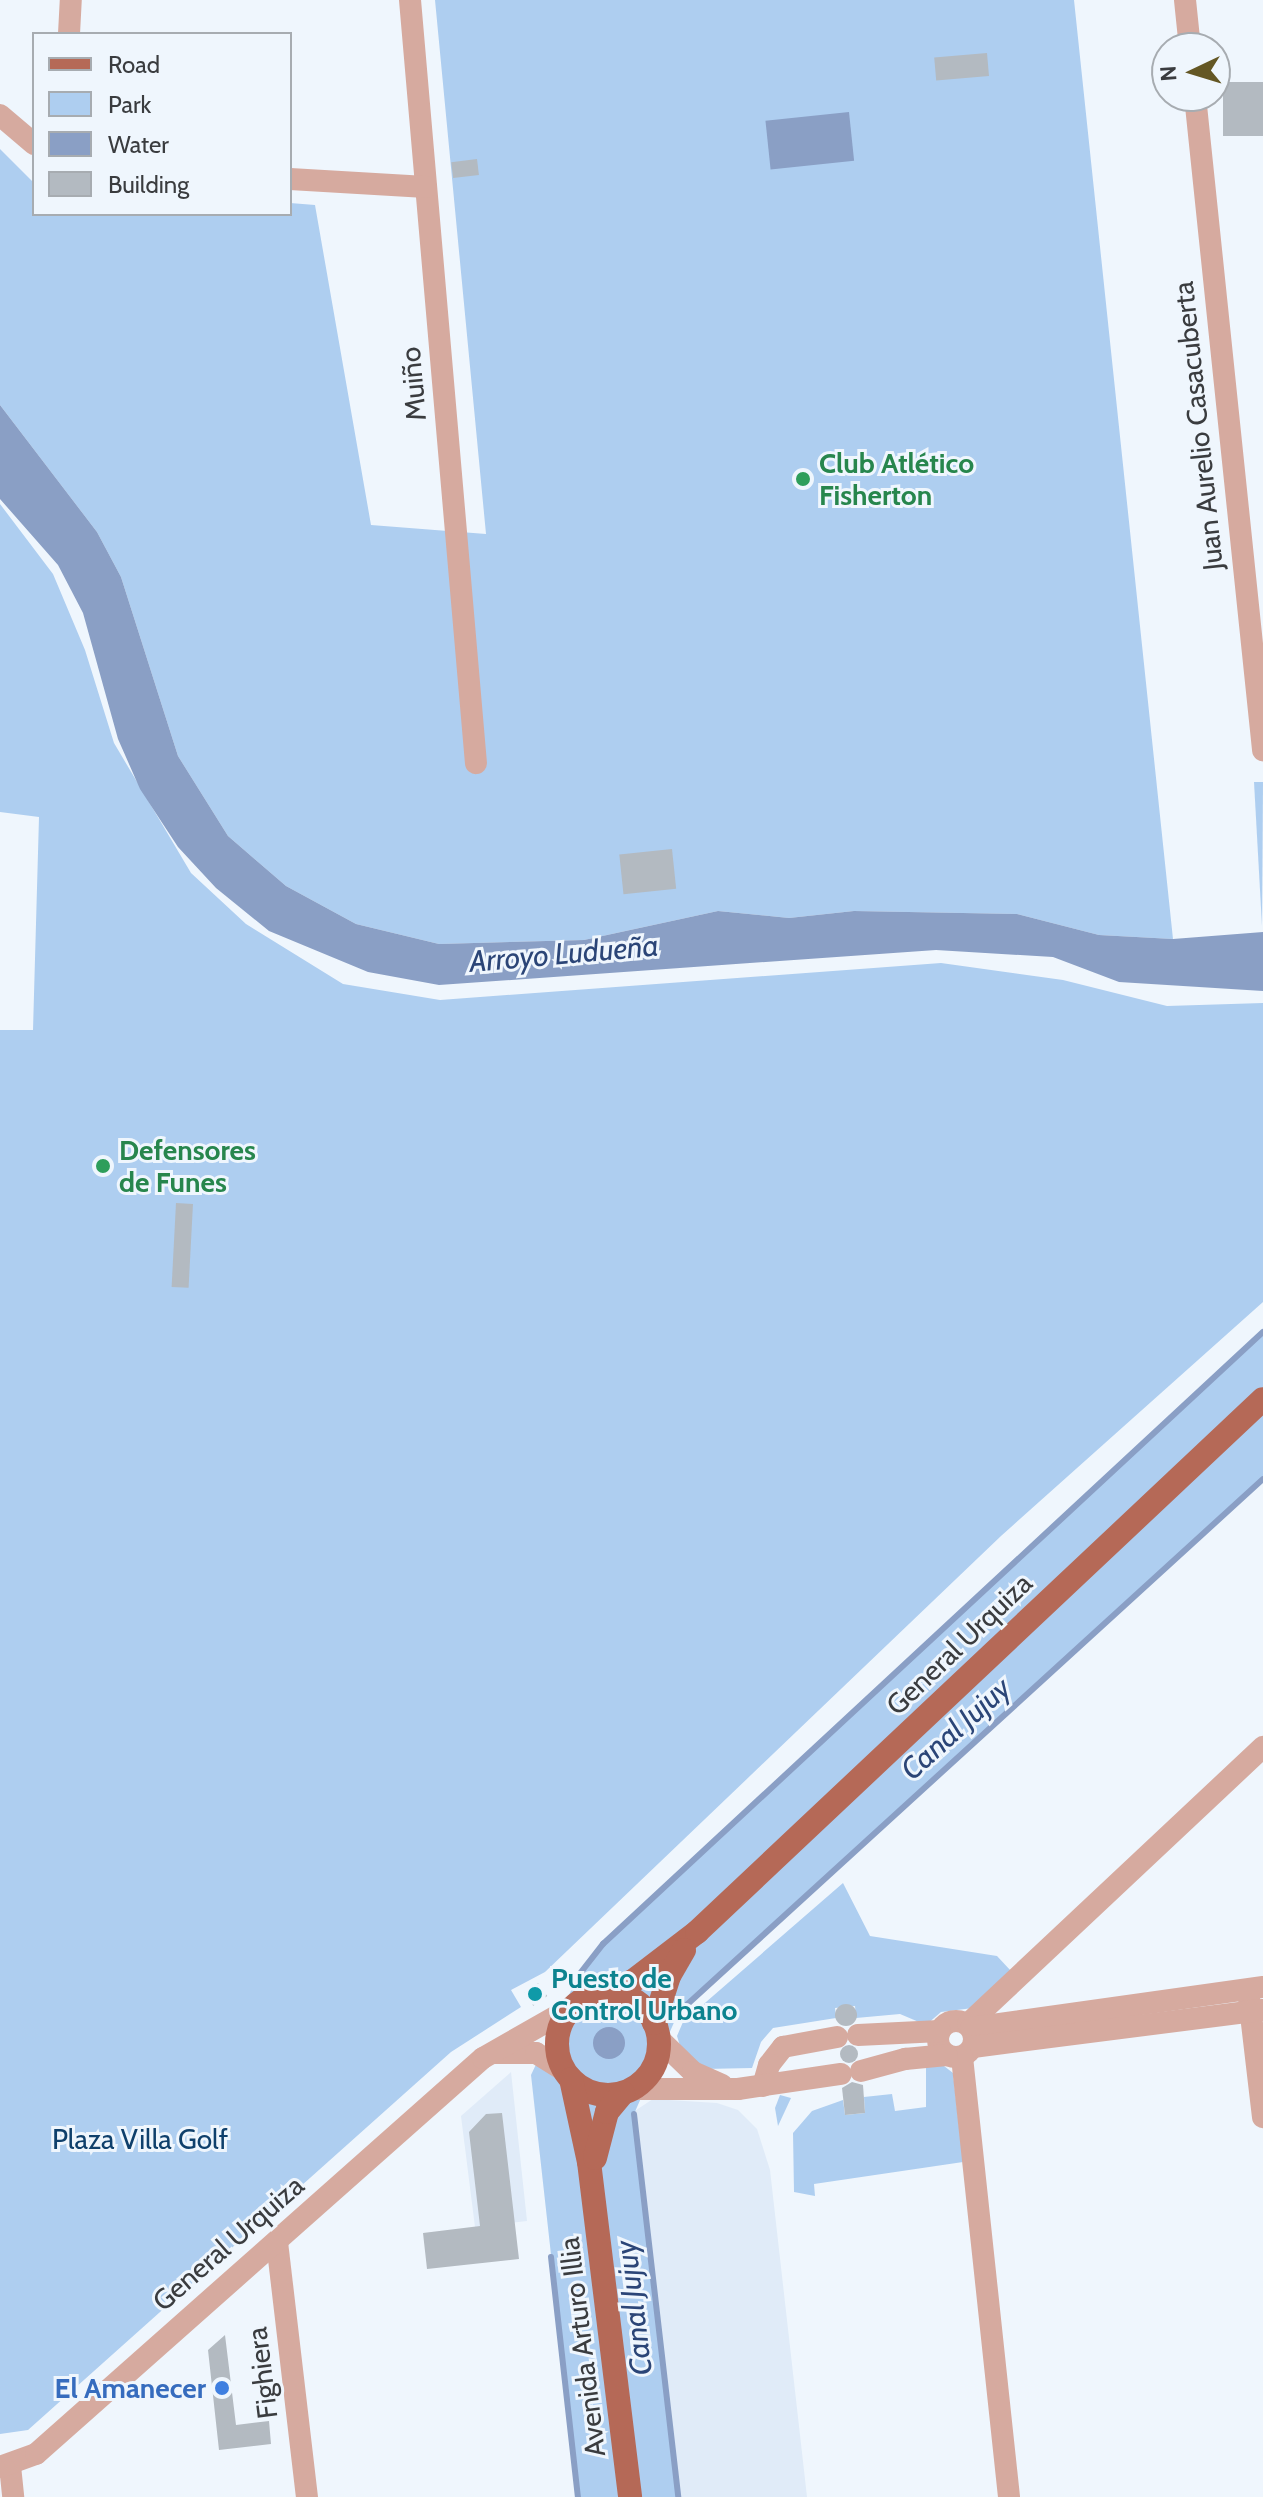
<!DOCTYPE html>
<html>
<head>
<meta charset="utf-8">
<style>
	body { margin:0 }
	#map { position:relative; width:1263px; height:2497px; overflow:hidden; background:#eff6fd; font-family:Cabin,sans-serif }
	div>[style] { position:absolute }
	[style*='--x'] { left:calc(var(--x)*1px); top:calc(var(--y)*1px); width:calc(var(--w)*1px); rotate:calc(var(--a)*1deg) }
	.built>* { inset:0; background:#e0ebf8 }
	.green>* { inset:0; background:#aecef0 }
	.water>* { inset:0; background:#8a9fc5; transform-origin:0 0 }
	.round { border-radius:50% }
	.stream>* { height:6px; margin:-3px; padding:0 3px; transform-origin:3px; border-radius:3px; background:#8a9fc5 }
	.building>* { inset:0; background:#b3bac1; transform-origin:0 0 }
	.minor>* { height:22px; margin:-11px; padding:0 11px; transform-origin:11px; border-radius:11px; background:#d6aa9f }
	.minor>.ring { margin:-11px; padding:0; box-sizing:content-box; background:none; border:22px solid #d6aa9f; border-radius:50% }
	.major>* { height:24px; margin:-12px; padding:0 12px; transform-origin:12px; border-radius:12px; background:#b56957 }
	.major>.ring { margin:-12px; padding:0; box-sizing:content-box; background:none; border:24px solid #b56957; border-radius:50% }
	.dots>* { width:22px; height:22px; translate:-50% -50%; box-sizing:border-box; border:4px solid #eff6fd; border-radius:50% }
	span { translate:-50% -50%; white-space:nowrap; text-align:center; line-height:1.15; -webkit-text-stroke:6px #eff6fd; paint-order:stroke }
	.street-label { font-size:28px; color:#3a3c3f }
	.leisure-label { font-size:28px; color:#27864d; font-weight:700 }
	.left { translate:0 -50%; text-align:left }
	.culture-label { font-size:28px; color:#0d838f; font-weight:700 }
	.park-label { font-size:28px; color:#0f406c }
	.shop-label { font-size:28px; color:#366cbe; font-weight:700 }
	.right { translate:-100% -50%; text-align:right }
	.water-label { font-size:30px; color:#2b4577; font-style:italic }
	.legend { position:absolute; left:32px; top:32px; width:260px; height:184px; box-sizing:border-box; background:#eff6fd; border:2px solid #a7acb1; margin:0; padding:10px 14px; list-style:none; font-size:24px; color:#3a3c3f }
	.legend li { display:flex; align-items:center; gap:16px; height:40px }
	.legend b { width:40px; border:2px solid #a7acb1 }
	.north { position:absolute; left:1151px; top:32px; width:80px; height:80px; box-sizing:border-box; background:#eff6fd; border:2px solid #a7acb1; border-radius:50%; rotate:266deg; font-size:22px; font-weight:700; line-height:32px; text-align:center; color:#3a3c3f }
	.north::after { content:''; display:block; margin:auto; width:28px; height:36px; background:#645724; clip-path:polygon(50% 0,100% 100%,50% 72%,0 100%) }
</style>
</head>
<body>
<div id="map">
	<div class="built">
		<i style="clip-path:polygon(511px 2072px,527px 2221px,475px 2227px,461px 2116px)"></i>
		<i style="clip-path:polygon(653px 2099px,717px 2103px,738px 2110px,757px 2129px,770px 2170px,807px 2497px,669px 2497px,624px 2118px)"></i>
	</div>
	<div class="green">
		<i style="clip-path:polygon(435px 0,1074px 0,1173px 939px,1099px 935px,1017px 914px,854px 911px,789px 918px,718px 911px,584px 940px,439px 944px,356px 924px,286px 886px,228px 836px,178px 756px,121px 577px,97px 532px,0 405px,0 149px,34px 183px,34px 214px,290px 214px,290px 203px,315px 205px,371px 525px,486px 534px)"></i>
		<i style="clip-path:polygon(0 504px,53px 574px,85px 650px,114px 743px,191px 873px,246px 924px,343px 984px,440px 1000px,941px 963px,1063px 980px,1167px 1006px,1263px 1003px,1263px 1302px,1001px 1536px,545px 1972px,511px 1990px,521px 2007px,451px 2052px,28px 2430px,0 2434px,0 1030px,33px 1030px,39px 817px,0 812px)"></i>
		<i style="clip-path:polygon(1254px 782px,1263px 782px,1262px 926px)"></i>
		<i style="clip-path:polygon(1263px 1332px,1263px 1479px,679px 2011px,634px 2114px,678px 2497px,578px 2497px,531px 2075px,578px 1976px,603px 1944px)"></i>
		<i style="clip-path:polygon(843px 1883px,870px 1936px,997px 1956px,1011px 1971px,973px 2008px,941px 2012px,926px 2025px,900px 2014px,856px 2018px,855px 2006px,835px 2008px,836px 2018px,773px 2028px,761px 2042px,752px 2068px,704px 2069px,680px 2046px,677px 2036px,683px 2022px)"></i>
		<i style="clip-path:polygon(926px 2065px,944px 2066px,953px 2073px,963px 2162px,814px 2184px,815px 2196px,794px 2192px,793px 2133px,812px 2111px,843px 2100px,845px 2115px,865px 2113px,864px 2097px,892px 2094px,895px 2111px,926px 2107px)"></i>
		<i style="clip-path:polygon(780px 2095px,791px 2098px,778px 2126px,775px 2108px)"></i>
	</div>
	<div class="water">
		<i style="left:849px;top:112px;width:49px;height:84px;rotate:84deg"></i>
		<i style="clip-path:polygon(0 405px,97px 532px,121px 577px,178px 756px,228px 836px,286px 886px,356px 924px,439px 944px,584px 940px,718px 911px,789px 918px,854px 911px,1017px 914px,1099px 935px,1173px 939px,1263px 932px,1263px 991px,1119px 982px,1053px 957px,936px 950px,439px 985px,368px 972px,269px 931px,216px 888px,178px 847px,140px 789px,118px 739px,83px 613px,58px 565px,0 499px)"></i>
		<i class="round" style="left:593px;top:2027px;width:32px;height:32px"></i>
	</div>
	<div class="stream">
		<i style="--x:578;--y:1976;--w:41;--a:-52"></i>
		<i style="--x:603;--y:1944;--w:900;--a:-42.84"></i>
		<i style="--x:680;--y:2011;--w:789;--a:-42.38"></i>
		<i style="--x:634;--y:2114;--w:386;--a:83.4"></i>
		<i style="--x:551;--y:2257;--w:242;--a:83.6"></i>
	</div>
	<div class="building">
		<i style="left:987px;top:53px;width:23px;height:53px;rotate:85deg"></i>
		<i style="left:1263px;top:82px;width:54px;height:40px;rotate:90deg"></i>
		<i style="left:477px;top:159px;width:16px;height:26px;rotate:83deg"></i>
		<i style="left:672px;top:849px;width:40px;height:53px;rotate:84deg"></i>
		<i style="left:176px;top:1203px;width:17px;height:84px;rotate:3deg"></i>
		<i style="left:538px;top:1983px;width:16px;height:17px;rotate:55deg"></i>
		<i class="round" style="left:835px;top:2004px;width:22px;height:22px"></i>
		<i class="round" style="left:840px;top:2045px;width:18px;height:18px"></i>
		<i style="clip-path:polygon(852px 2082px,863px 2085px,865px 2113px,845px 2115px,842px 2088px)"></i>
		<i style="clip-path:polygon(502px 2113px,519px 2259px,427px 2269px,423px 2233px,480px 2226px,469px 2132px,486px 2114px)"></i>
		<i style="clip-path:polygon(225px 2335px,236px 2425px,269px 2421px,271px 2444px,219px 2450px,208px 2350px)"></i>
	</div>
	<div class="minor">
		<i style="--x:410;--y:0;--w:766;--a:85.06"></i>
		<i style="--x:1185;--y:0;--w:48;--a:84.1"></i>
		<i style="--x:69;--y:34;--w:34;--a:-87"></i>
		<i style="--x:1195;--y:96;--w:658;--a:84.06"></i>
		<i style="--x:0;--y:115;--w:45;--a:40.5"></i>
		<i style="--x:290;--y:179;--w:136;--a:3.4"></i>
		<i style="--x:1249;--y:1998;--w:120;--a:83.3"></i>
		<i class="ring" style="left:938px;top:2021px;width:14px;height:14px"></i>
		<i style="--x:968;--y:2024;--w:405;--a:-43.2"></i>
		<i style="--x:971;--y:2028;--w:295;--a:-8"></i>
		<i style="--x:858;--y:2035;--w:82;--a:-2.8"></i>
		<i style="--x:658;--y:2038;--w:49;--a:44.2"></i>
		<i style="--x:693;--y:2072;--w:32;--a:24"></i>
		<i style="--x:973;--y:2047;--w:292;--a:-7.3"></i>
		<i style="--x:494;--y:2053;--w:42;--a:0"></i>
		<i style="--x:536;--y:2053;--w:32;--a:32"></i>
		<i style="--x:962;--y:2057;--w:443;--a:83.9"></i>
		<i style="--x:861;--y:2071;--w:46;--a:-15.3"></i>
		<i style="--x:905;--y:2059;--w:42;--a:-5.4"></i>
		<i style="--x:763;--y:2086;--w:22;--a:-74"></i>
		<i style="--x:769;--y:2065;--w:23;--a:-52"></i>
		<i style="--x:783;--y:2047;--w:55;--a:-10.5"></i>
		<i style="--x:632;--y:2089;--w:106;--a:0"></i>
		<i style="--x:738;--y:2089;--w:104;--a:-8.3"></i>
		<i style="--x:277;--y:2242;--w:257;--a:83.3"></i>
		<i style="--x:10;--y:2466;--w:31;--a:84"></i>
		<i style="--x:0;--y:2467;--w:38;--a:-20"></i>
		<i style="--x:36;--y:2454;--w:597;--a:-41.54"></i>
		<i style="--x:483;--y:2058;--w:105;--a:-29.7"></i>
	</div>
	<div class="major">
		<i style="--x:603;--y:1993;--w:32;--a:-22"></i>
		<i style="--x:633;--y:1981;--w:81;--a:-37.4"></i>
		<i style="--x:697;--y:1932;--w:777;--a:-43.28"></i>
		<i class="ring" style="left:557px;top:1993px;width:78px;height:78px"></i>
		<i style="--x:654;--y:2023;--w:49;--a:-72.3"></i>
		<i style="--x:669;--y:1976;--w:30;--a:-60"></i>
		<i style="--x:571;--y:2079;--w:85;--a:77.8"></i>
		<i style="--x:589;--y:2162;--w:337;--a:83"></i>
		<i style="--x:595;--y:2158;--w:48;--a:-75.4"></i>
		<i style="--x:607;--y:2112;--w:25;--a:-50"></i>
	</div>
	<div class="dots">
		<i style="left:803px;top:479px;background:#2e9e5b"></i>
		<i style="left:103px;top:1166px;background:#2e9e5b"></i>
		<i style="left:535px;top:1994px;background:#0f9aa8"></i>
		<i style="left:222px;top:2388px;background:#3f7fe0"></i>
	</div>
	<div class="street-label">
		<span style="left:413px;top:384px;rotate:-95deg">Muiño</span>
		<span style="left:1198px;top:426px;rotate:-96deg">Juan Aurelio Casacuberta</span>
		<span style="left:959px;top:1644px;rotate:-44deg">General Urquiza</span>
		<span style="left:228px;top:2243px;rotate:-41deg">General Urquiza</span>
		<span style="left:582px;top:2347px;rotate:-97deg">Avenida Arturo Illia</span>
		<span style="left:262px;top:2373px;rotate:-97deg">Fighiera</span>
	</div>
	<div class="leisure-label">
		<span class="left" style="left:819px;top:479px">Club Atlético<br>Fisherton</span>
		<span class="left" style="left:119px;top:1166px">Defensores<br>de Funes</span>
	</div>
	<div class="culture-label">
		<span class="left" style="left:551px;top:1994px">Puesto de<br>Control Urbano</span>
	</div>
	<div class="park-label">
		<span style="left:140px;top:2139px">Plaza Villa Golf</span>
	</div>
	<div class="shop-label">
		<span class="right" style="left:206px;top:2388px">El Amanecer</span>
	</div>
	<div class="water-label">
		<span style="left:564px;top:954px;rotate:-5deg">Arroyo Ludueña</span>
		<span style="left:956px;top:1729px;rotate:-42deg">Canal Jujuy</span>
		<span style="left:634px;top:2308px;rotate:-97deg">Canal Jujuy</span>
	</div>
	<ul class="legend">
	<li><b style="height:10px;background:#b56957"></b>Road</li>
	<li><b style="height:22px;background:#aecef0"></b>Park</li>
	<li><b style="height:22px;background:#8a9fc5"></b>Water</li>
	<li><b style="height:22px;background:#b3bac1"></b>Building</li>
	</ul>
	<div class="north">N</div>
</div>
</body>
</html>
